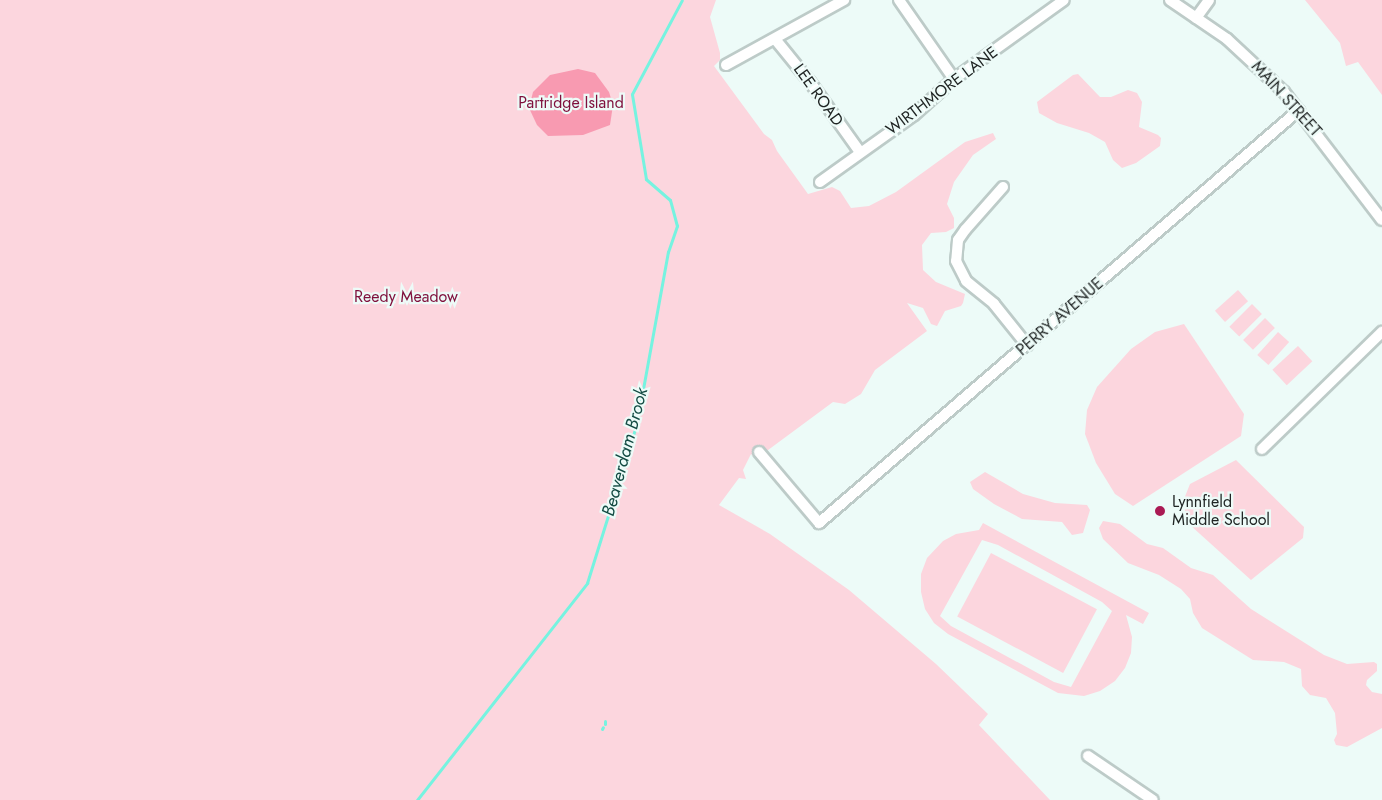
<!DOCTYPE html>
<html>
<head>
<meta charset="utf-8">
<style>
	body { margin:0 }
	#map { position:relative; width:1382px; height:800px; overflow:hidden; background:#edfbf8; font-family:Jost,sans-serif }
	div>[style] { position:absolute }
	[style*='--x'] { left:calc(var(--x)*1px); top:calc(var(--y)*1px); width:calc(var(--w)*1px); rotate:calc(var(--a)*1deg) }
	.green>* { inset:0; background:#fcd6de; transform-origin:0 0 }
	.forest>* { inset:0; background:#f89ab1 }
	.stream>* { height:3px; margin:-1.5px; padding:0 1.5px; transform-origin:1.5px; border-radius:1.5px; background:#76f3e0 }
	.roads { filter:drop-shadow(2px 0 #bdcbc8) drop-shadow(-2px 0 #bdcbc8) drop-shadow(0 2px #bdcbc8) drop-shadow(0 -2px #bdcbc8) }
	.minor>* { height:10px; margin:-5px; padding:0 5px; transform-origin:5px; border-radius:5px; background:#fff }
	.dots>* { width:16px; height:16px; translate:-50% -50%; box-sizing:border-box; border:3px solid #edfbf8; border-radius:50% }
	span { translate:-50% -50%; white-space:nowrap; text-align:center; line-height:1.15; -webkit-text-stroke:4.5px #edfbf8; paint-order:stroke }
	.street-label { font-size:16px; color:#202524 }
	.park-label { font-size:16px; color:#7f0f3c }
	.poi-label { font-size:16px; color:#202524 }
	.left { translate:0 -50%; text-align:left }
	.water-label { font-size:18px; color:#134b43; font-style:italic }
</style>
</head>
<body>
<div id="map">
	<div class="green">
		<i style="clip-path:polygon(0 0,716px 0,710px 17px,720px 53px,720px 60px,714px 66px,764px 134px,772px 140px,777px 151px,808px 194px,832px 187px,840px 191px,851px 208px,869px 206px,896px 192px,965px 142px,993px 133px,996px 139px,973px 155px,954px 182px,947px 204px,954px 218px,954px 228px,946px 232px,931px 233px,922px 245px,923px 270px,936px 282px,965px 294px,963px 303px,961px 306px,945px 311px,937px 326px,931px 324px,923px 308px,907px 303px,927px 331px,875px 370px,861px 394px,845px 404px,833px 402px,756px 459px,751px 454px,743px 470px,746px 479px,739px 478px,719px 505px,770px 534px,849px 590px,936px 664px,988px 714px,979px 725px,1050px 800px,0 800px)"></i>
		<i style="clip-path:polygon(1305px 0,1382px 0,1382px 95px,1358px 62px,1346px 66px,1340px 43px)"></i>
		<i style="clip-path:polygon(1078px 74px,1100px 97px,1111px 97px,1128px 90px,1137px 93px,1142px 102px,1139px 127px,1158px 135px,1161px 138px,1160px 146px,1136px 163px,1122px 168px,1113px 160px,1105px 142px,1089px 133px,1057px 123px,1039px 113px,1037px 102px,1073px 75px)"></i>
		<i style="left:1238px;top:290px;width:15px;height:31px;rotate:48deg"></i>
		<i style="left:1252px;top:304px;width:14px;height:32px;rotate:45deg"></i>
		<i style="left:1265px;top:318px;width:14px;height:31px;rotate:45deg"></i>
		<i style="clip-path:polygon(1184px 324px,1244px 414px,1241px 436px,1133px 506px,1115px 494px,1096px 463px,1085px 434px,1087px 410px,1097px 387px,1131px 349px,1155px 332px)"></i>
		<i style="left:1278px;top:332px;width:15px;height:31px;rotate:42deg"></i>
		<i style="left:1298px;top:346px;width:21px;height:35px;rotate:47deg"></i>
		<i style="clip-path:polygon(1236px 460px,1304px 527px,1303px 538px,1251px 580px,1190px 525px,1182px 504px,1190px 484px)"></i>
		<i style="clip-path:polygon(985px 472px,1023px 494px,1055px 503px,1087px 505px,1090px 510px,1083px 533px,1072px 535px,1062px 522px,1022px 519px,994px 504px,973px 489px,970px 482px)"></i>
		<i style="clip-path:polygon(1103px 521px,1120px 524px,1147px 544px,1163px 548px,1191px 568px,1213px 575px,1251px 609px,1324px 655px,1347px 664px,1374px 662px,1377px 664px,1377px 671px,1367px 680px,1366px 685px,1372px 692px,1382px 694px,1382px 728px,1347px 747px,1336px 745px,1334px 740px,1337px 734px,1335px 713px,1326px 698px,1310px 695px,1302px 686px,1301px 669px,1284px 662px,1253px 660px,1202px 628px,1193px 613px,1190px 599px,1181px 589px,1159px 575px,1128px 563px,1103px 539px,1099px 528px)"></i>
		<i style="clip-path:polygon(evenodd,983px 523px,1149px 613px,1143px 624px,1126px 615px,1132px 637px,1131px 653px,1125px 668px,1115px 681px,1100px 691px,1084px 696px,1058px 693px,948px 634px,934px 623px,925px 609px,921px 592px,921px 574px,927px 558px,943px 541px,956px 534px,979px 530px,983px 523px,982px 540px,998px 545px,1102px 602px,1112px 611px,1071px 687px,1054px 682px,951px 626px,940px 616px,982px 540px)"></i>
		<i style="left:991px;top:553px;width:120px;height:72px;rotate:28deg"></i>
	</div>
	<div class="forest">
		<i style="clip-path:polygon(578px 69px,595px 73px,609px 92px,613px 105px,610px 125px,583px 135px,548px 136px,537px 125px,529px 108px,533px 92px,550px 75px)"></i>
	</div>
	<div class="stream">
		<i style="--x:605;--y:724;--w:3;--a:-90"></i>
		<i style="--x:602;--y:729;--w:2;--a:-63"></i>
		<i style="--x:417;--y:800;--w:276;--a:-51.9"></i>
		<i style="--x:587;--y:583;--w:169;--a:-72.7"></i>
		<i style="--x:637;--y:422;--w:173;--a:-79.7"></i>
		<i style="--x:668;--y:252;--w:28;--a:-71"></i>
		<i style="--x:677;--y:226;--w:27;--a:-105"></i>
		<i style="--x:670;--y:200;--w:32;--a:-139"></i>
		<i style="--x:646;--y:179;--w:86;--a:-99.4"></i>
		<i style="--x:632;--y:94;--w:106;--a:-62"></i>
	</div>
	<div class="roads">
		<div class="minor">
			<i style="--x:899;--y:0;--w:96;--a:55.2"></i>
			<i style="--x:1170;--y:0;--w:69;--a:34.4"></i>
			<i style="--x:1227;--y:39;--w:78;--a:42.9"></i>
			<i style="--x:1284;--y:92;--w:161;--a:52.6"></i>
			<i style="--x:1196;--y:18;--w:22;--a:-54"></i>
			<i style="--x:775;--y:39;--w:55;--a:50.9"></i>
			<i style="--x:810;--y:82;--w:86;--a:54.5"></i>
			<i style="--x:726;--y:65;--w:135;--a:-28.8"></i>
			<i style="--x:820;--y:182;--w:115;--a:-35.5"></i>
			<i style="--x:914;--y:115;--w:54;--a:-42"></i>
			<i style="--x:954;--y:79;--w:135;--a:-35.7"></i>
			<i style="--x:1003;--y:187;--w:57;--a:131.5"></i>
			<i style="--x:965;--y:230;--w:12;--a:125"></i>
			<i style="--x:958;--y:240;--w:21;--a:95"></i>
			<i style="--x:956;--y:261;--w:22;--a:63"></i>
			<i style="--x:966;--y:281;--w:36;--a:39"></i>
			<i style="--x:994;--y:304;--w:53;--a:51.2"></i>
			<i style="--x:1262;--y:449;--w:168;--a:-44.3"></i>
			<i style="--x:759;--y:452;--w:93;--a:49.8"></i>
			<i style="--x:819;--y:523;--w:633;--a:-40.71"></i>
			<i style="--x:1088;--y:756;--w:78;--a:34.1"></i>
		</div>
	</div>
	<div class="dots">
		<i style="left:1160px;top:511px;background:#aa1a54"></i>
	</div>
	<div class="street-label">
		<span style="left:942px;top:91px;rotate:-37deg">WIRTHMORE LANE</span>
		<span style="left:818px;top:95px;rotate:54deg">LEE ROAD</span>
		<span style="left:1286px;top:99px;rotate:48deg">MAIN STREET</span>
		<span style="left:1060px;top:317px;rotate:-41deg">PERRY AVENUE</span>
	</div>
	<div class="park-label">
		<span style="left:571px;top:103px">Partridge Island</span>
		<span style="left:406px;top:297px">Reedy Meadow</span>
	</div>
	<div class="poi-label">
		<span class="left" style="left:1172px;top:511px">Lynnfield<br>Middle School</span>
	</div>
	<div class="water-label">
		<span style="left:625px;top:452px;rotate:-75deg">Beaverdam Brook</span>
	</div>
</div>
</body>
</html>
